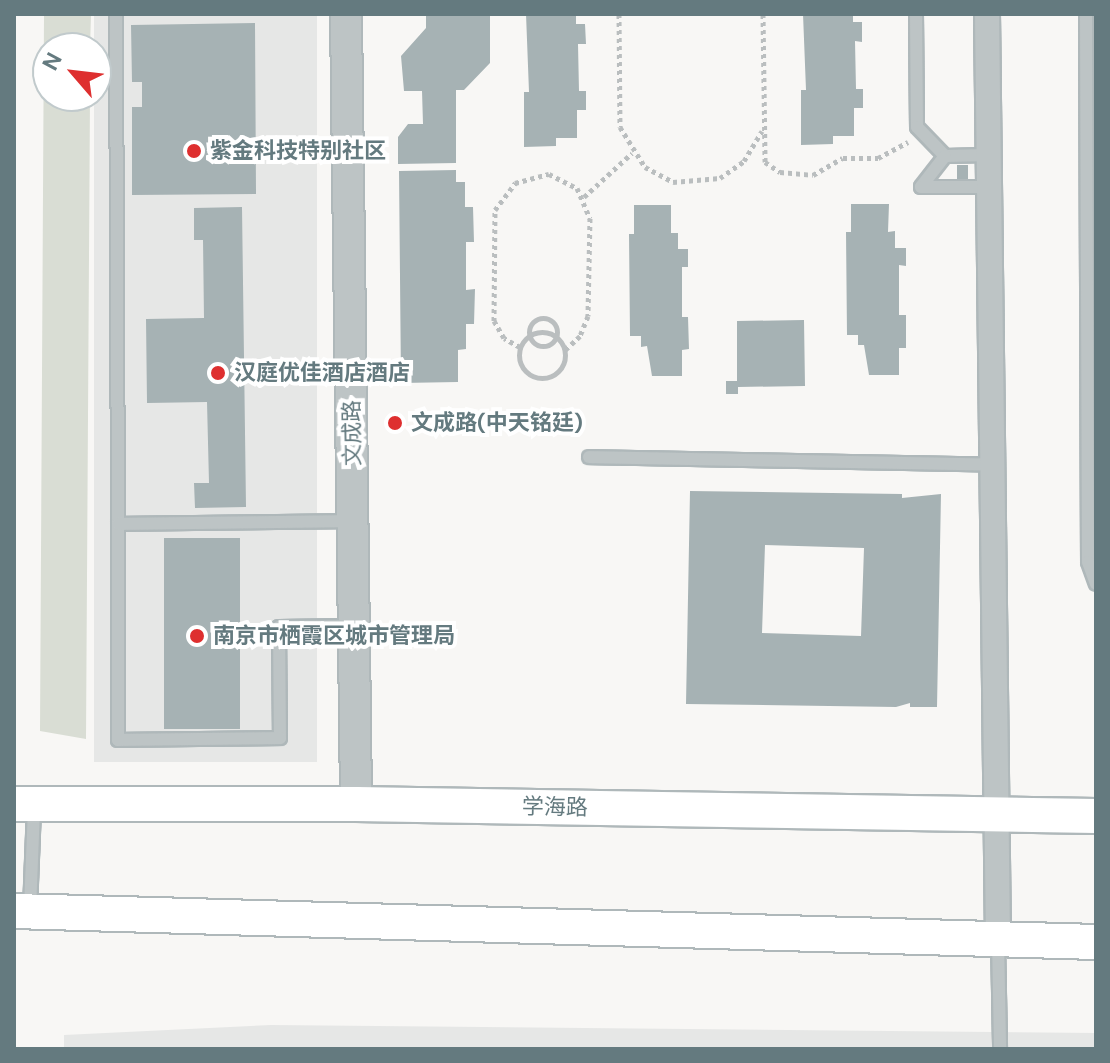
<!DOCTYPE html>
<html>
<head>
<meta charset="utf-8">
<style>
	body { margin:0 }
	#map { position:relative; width:1110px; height:1063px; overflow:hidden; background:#f8f7f5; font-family:"DM Sans","Noto Sans SC",sans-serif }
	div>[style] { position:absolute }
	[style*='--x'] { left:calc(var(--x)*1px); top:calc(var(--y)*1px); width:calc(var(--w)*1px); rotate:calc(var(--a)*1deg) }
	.built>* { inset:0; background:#e6e7e6; transform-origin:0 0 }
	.green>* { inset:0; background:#d9ddd4 }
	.building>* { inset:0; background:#a6b2b4; transform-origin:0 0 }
	.path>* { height:5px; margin-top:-2.5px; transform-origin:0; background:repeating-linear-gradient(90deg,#babebf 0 4px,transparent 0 8px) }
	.path>.ring { margin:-2.5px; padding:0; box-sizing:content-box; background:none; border:5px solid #babebf; border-radius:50% }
	.roads { filter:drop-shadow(2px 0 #afb8ba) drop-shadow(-2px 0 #afb8ba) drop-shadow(0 2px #afb8ba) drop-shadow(0 -2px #afb8ba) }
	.service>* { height:12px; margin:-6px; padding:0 6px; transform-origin:6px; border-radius:6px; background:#bdc4c5 }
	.minor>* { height:24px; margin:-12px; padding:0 12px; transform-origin:12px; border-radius:12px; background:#bdc4c5 }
	.tertiary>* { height:30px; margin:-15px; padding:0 15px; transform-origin:15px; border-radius:15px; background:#bdc4c5 }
	.secondary>* { height:34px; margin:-17px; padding:0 17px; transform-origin:17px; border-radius:17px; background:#fff }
	.dots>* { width:22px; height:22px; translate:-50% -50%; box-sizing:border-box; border:4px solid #fff; border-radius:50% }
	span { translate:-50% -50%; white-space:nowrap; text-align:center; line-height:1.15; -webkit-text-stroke:8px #fff; paint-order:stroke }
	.poi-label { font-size:22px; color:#647a7f; font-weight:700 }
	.left { translate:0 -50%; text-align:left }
	.street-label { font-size:22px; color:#647a7f }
	.frame { position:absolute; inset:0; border:16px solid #647a7f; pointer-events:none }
	.north { position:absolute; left:32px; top:32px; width:80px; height:80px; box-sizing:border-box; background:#fff; border:2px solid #c1cacc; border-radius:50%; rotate:298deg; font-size:22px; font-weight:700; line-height:32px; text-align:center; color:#647a7f }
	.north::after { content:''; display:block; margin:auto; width:28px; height:36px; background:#de2f2f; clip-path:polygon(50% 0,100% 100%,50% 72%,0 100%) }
</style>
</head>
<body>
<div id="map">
	<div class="built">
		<i style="left:94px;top:14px;width:223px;height:748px"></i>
		<i style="clip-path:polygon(271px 1025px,1096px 1033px,1096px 1049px,64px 1049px,64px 1035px)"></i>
	</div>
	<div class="green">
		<i style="clip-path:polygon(44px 14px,91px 14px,90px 48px,48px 48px,48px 96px,90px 96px,86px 739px,40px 731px)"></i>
	</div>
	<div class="building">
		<i style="clip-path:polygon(426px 14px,490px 14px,490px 63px,464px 90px,456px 90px,456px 163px,398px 164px,398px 137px,408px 124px,423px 124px,422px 91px,404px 91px,401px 56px,426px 28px)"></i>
		<i style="clip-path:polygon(526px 14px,576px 14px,576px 24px,585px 24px,586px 44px,578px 44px,579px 91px,586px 91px,586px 110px,577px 110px,577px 138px,556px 138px,556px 146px,524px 147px,524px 92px,529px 92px)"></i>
		<i style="clip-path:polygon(803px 14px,853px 14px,853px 22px,862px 22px,862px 42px,855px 41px,856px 89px,863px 89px,863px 108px,854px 108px,854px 136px,833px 136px,833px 144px,801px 145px,801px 90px,806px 90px)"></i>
		<i style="clip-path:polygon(255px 23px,256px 194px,132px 195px,132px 107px,142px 107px,142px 82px,132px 82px,131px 25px)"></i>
		<i style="left:957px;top:165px;width:11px;height:14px"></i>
		<i style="clip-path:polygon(456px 170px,456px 182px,465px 182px,465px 207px,473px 207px,474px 242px,466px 242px,466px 290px,475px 289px,474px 324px,466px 324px,466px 349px,458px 350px,458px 382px,401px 383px,399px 171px)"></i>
		<i style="clip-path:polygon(851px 204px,889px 204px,888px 232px,895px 231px,895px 248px,906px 248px,906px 266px,899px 265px,899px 315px,906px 315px,906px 348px,899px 348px,899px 375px,869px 375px,864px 345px,858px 345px,858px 335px,847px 335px,846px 232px,851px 232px)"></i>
		<i style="clip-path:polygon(634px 205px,671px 205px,671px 233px,678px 233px,678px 249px,688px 249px,688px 267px,682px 267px,682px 317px,688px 317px,689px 349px,682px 350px,682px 376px,652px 376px,647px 346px,641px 347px,641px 336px,630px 336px,629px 234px,634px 234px)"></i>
		<i style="clip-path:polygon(242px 207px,246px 507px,195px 508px,194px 483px,209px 483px,207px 402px,147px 403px,146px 319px,204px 318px,203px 240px,194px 240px,194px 208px)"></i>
		<i style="clip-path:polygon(804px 320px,805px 386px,738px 387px,738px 394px,726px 394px,726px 381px,737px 381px,737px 321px)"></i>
		<i style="clip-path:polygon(evenodd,690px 491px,902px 494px,902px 498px,941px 494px,937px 707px,910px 707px,910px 703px,896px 707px,686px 704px,690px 491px,765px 545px,864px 548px,861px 636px,762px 633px,765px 545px)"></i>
		<i style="left:240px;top:538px;width:191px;height:76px;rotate:90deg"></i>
	</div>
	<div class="path">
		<i style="--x:619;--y:14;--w:113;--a:89.5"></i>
		<i style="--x:620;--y:127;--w:47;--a:58"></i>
		<i style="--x:645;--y:167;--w:32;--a:28"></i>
		<i style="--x:673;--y:182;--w:47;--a:-4.9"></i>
		<i style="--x:720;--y:178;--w:29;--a:-35"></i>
		<i style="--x:744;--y:161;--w:35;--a:-59"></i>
		<i style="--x:763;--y:14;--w:148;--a:89.2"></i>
		<i style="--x:765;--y:162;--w:18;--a:34"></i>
		<i style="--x:780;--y:172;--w:33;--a:5"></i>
		<i style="--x:813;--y:175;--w:34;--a:-30"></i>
		<i style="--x:843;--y:158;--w:35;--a:0"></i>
		<i style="--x:878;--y:158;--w:34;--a:-28"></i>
		<i style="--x:584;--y:197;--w:65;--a:-42.5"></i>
		<i class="ring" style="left:529px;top:318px;width:23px;height:23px"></i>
		<i class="ring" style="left:519px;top:332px;width:41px;height:41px"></i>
		<i style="--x:520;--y:347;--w:18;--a:-151"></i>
		<i style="--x:504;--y:338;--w:20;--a:-120"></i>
		<i style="--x:494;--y:321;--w:111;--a:-89.5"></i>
		<i style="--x:495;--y:210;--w:34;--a:-53"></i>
		<i style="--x:515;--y:183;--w:35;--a:-15"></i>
		<i style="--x:549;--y:174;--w:31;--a:27"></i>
		<i style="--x:577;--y:188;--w:33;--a:67"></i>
		<i style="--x:590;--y:218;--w:98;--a:91.2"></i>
		<i style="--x:588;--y:316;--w:22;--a:112"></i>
		<i style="--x:580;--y:336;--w:21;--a:137"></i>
	</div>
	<div class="roads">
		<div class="service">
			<i style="--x:116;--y:14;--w:510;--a:89.78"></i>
			<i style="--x:916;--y:14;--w:113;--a:89.5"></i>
			<i style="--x:917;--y:127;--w:40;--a:46"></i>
			<i style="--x:945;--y:156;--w:43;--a:-1.3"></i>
			<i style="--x:1086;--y:14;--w:548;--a:89.79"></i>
			<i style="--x:1088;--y:562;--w:23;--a:70"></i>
			<i style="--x:945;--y:156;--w:39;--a:128"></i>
			<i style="--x:921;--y:187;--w:68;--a:0"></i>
			<i style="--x:589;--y:457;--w:403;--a:1.1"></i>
			<i style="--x:352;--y:626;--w:73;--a:179.2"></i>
			<i style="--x:279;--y:627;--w:111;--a:89.5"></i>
			<i style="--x:280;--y:738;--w:162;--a:179.3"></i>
			<i style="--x:118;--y:740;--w:216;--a:-90"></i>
			<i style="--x:118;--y:524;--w:235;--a:-0.7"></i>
			<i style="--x:30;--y:909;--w:101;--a:-87.7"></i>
			<i style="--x:998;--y:940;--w:109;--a:88.9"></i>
		</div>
		<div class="minor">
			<i style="--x:987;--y:14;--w:926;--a:89.32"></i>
		</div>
		<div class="tertiary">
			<i style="--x:346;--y:14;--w:790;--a:89.27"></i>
		</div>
		<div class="secondary">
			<i style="--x:14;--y:804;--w:342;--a:0"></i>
			<i style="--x:356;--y:804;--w:740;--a:0.93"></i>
			<i style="--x:14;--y:911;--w:1082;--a:1.64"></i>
		</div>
	</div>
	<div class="dots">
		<i style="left:194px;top:151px;background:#de2f2f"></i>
		<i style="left:218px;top:373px;background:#de2f2f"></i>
		<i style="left:395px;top:423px;background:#de2f2f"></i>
		<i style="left:197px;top:636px;background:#de2f2f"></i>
	</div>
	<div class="poi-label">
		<span class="left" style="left:210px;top:151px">紫金科技特别社区</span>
		<span class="left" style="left:234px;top:373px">汉庭优佳酒店酒店</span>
		<span class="left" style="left:411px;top:423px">文成路(中天铭廷)</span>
		<span class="left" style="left:213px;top:636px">南京市栖霞区城市管理局</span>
	</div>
	<div class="street-label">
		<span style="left:352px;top:433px;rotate:-91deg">文成路</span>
		<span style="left:555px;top:807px;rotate:1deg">学海路</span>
	</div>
	<div class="frame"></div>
	<div class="north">N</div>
</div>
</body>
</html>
